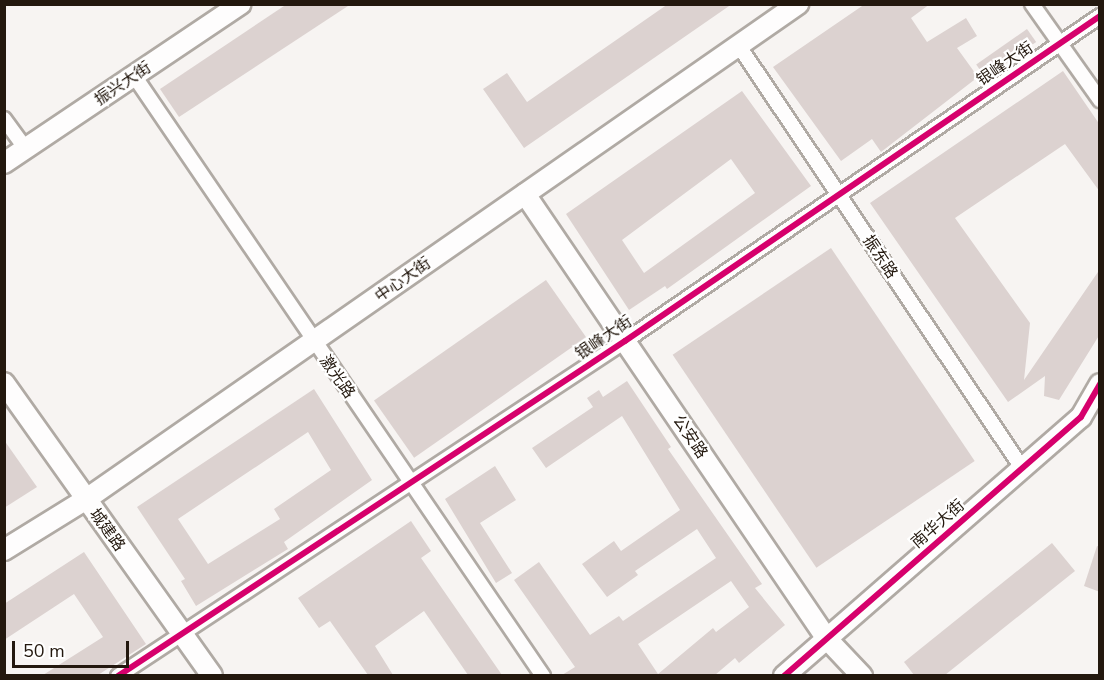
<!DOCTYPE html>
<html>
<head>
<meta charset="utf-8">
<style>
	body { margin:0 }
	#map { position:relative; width:1104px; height:680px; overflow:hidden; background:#f7f4f2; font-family:"Nunito Sans","Noto Sans SC",sans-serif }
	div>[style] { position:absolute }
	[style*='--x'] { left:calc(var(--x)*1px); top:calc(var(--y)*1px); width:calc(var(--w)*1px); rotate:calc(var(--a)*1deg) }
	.building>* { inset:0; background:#dcd2d0; transform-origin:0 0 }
	.roads { filter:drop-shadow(2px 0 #b0aaa4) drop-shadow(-2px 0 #b0aaa4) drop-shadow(0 2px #b0aaa4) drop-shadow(0 -2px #b0aaa4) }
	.street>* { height:14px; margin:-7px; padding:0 7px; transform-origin:7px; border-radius:7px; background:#fefdfd }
	.secondary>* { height:20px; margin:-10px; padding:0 10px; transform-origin:10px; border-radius:10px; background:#fefdfd }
	.cycleway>* { height:6px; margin:-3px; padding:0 3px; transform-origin:3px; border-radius:3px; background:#d6006c }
	span { translate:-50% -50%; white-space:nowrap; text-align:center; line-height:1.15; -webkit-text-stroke:4.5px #fff; paint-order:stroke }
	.street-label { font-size:16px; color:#23180e }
	.frame { position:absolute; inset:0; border:6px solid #23180e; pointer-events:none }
	.scale { position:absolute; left:12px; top:641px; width:117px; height:27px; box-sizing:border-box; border:3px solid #23180e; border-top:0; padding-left:8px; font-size:18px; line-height:21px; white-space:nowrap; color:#23180e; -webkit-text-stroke:4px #fff; paint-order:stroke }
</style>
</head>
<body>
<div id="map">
	<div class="building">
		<i style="clip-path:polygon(287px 4px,351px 4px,179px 117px,160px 89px)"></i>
		<i style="clip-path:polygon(668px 4px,732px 4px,524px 148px,483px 89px,507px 73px,527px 102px)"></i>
		<i style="clip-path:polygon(865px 4px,930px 4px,911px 18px,927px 42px,966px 18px,977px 36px,957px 48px,978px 77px,881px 152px,872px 139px,841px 161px,773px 67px)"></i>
		<i style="left:1027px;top:29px;width:16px;height:62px;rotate:55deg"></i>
		<i style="clip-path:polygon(1063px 71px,1100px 125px,1100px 192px,1065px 144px,955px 218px,1030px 323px,1024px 380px,1100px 269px,1100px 334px,1059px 400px,1044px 396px,1045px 376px,1008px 402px,870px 203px)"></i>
		<i style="clip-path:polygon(evenodd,742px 91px,811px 186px,667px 289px,665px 286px,629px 310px,566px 214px,742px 91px,731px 159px,755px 193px,644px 273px,622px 240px,731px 159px)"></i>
		<i style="left:831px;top:248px;width:257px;height:191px;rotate:56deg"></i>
		<i style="left:546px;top:280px;width:70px;height:210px;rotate:55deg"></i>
		<i style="clip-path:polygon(evenodd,627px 381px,671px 447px,668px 449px,762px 584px,755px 588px,785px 625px,739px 663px,735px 658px,715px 675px,562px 675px,575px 667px,514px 580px,539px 562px,590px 635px,619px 616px,623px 621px,716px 558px,697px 529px,635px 571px,638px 575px,607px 597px,582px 564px,614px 541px,621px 551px,680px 510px,622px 416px,546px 468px,532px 448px,593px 407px,587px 398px,599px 390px,603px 397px,627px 381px,731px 581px,749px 607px,716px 632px,713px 628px,658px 674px,638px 644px,731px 581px)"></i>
		<i style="clip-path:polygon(evenodd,314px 389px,372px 480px,284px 542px,288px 549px,196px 606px,181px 581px,185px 579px,137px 507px,314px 389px,308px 432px,331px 470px,274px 509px,280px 519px,208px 564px,178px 519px,308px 432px)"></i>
		<i style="clip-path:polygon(4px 440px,37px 487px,4px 508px)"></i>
		<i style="clip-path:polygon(495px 466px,516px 500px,480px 523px,512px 573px,496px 583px,445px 499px)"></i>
		<i style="clip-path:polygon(411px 521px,431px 551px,421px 558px,502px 675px,468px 675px,424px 611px,375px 646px,393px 675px,368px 675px,330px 621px,319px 628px,298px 598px)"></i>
		<i style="clip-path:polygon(1052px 543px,1075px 571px,945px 675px,914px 675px,904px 662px)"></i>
		<i style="clip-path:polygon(1097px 546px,1100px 547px,1100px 592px,1084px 586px)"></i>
		<i style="clip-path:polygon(84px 552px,146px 644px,98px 675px,43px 675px,103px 637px,74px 594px,4px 640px,4px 604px)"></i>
	</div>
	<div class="roads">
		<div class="street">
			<i style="--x:1032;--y:4;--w:118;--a:54.7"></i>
			<i style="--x:739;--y:46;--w:508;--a:56.15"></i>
			<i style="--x:135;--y:77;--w:725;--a:55.74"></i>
			<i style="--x:4;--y:119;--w:37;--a:54"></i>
			<i style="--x:118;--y:676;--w:608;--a:-33.45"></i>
			<i style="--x:625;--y:341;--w:576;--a:-34.38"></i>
		</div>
		<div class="secondary">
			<i style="--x:4;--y:163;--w:285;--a:-33.9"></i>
			<i style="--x:525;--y:194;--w:538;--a:55.84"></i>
			<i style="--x:827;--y:639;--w:51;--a:46.6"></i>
			<i style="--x:4;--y:383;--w:359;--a:54.6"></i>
			<i style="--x:4;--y:550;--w:95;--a:-31.7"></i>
			<i style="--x:85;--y:500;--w:869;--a:-34.82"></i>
			<i style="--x:784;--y:676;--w:394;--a:-41.1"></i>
			<i style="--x:1081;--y:417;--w:38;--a:-60"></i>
		</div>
	</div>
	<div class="cycleway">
		<i style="--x:118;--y:676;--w:608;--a:-33.45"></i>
		<i style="--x:625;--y:341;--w:576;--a:-34.38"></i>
		<i style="--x:784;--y:676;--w:394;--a:-41.1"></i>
		<i style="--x:1081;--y:417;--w:38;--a:-60"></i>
	</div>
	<div class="street-label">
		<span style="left:1005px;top:64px;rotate:-34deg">银峰大街</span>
		<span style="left:123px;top:84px;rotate:-34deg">振兴大街</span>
		<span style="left:880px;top:257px;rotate:56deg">振东路</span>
		<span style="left:403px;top:280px;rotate:-35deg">中心大街</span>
		<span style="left:604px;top:338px;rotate:-34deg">银峰大街</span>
		<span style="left:337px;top:377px;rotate:55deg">激光路</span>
		<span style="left:690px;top:437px;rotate:56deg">公安路</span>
		<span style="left:938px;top:524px;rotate:-41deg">南华大街</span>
		<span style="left:107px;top:530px;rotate:54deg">城建路</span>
	</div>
	<div class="frame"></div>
	<div class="scale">50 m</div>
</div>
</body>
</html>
